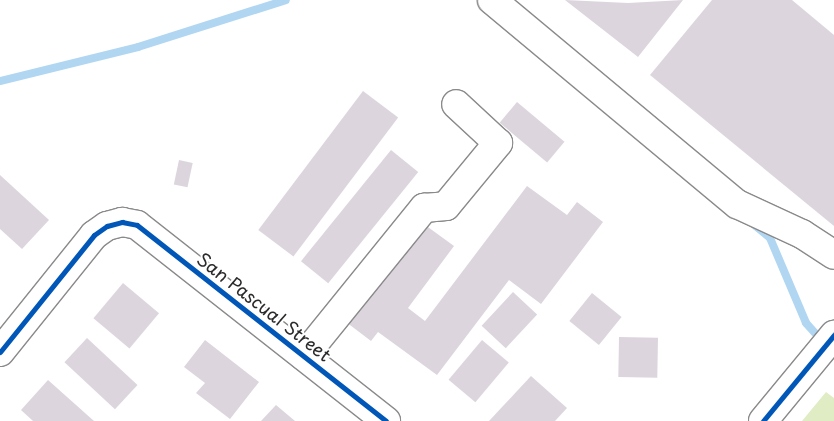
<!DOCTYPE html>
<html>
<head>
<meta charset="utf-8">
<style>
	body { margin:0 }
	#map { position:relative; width:834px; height:421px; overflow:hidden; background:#fff; font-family:"Playpen Sans",sans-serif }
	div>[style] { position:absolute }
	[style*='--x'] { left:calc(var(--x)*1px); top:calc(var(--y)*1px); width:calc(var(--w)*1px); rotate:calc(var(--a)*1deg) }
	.green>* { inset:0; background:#dfecc4 }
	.stream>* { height:8px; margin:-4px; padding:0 4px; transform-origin:4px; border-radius:4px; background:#b1d6f2 }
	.building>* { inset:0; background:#dcd5dd; transform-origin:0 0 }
	.roads { filter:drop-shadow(1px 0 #8a8a8a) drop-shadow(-1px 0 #8a8a8a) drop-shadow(0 1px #8a8a8a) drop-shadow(0 -1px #8a8a8a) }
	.minor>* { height:28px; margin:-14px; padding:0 14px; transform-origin:14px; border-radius:14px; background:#fff }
	.cycleway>* { height:5px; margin:-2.5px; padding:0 2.5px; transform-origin:2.5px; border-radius:2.5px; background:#0057b8 }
	span { translate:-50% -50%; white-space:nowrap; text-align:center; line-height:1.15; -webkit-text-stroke:4px #fff; paint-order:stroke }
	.street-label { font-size:18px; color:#2b2b2b }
</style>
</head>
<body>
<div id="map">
	<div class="green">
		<i style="clip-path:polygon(826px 392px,834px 398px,834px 421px,802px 421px)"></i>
	</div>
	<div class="stream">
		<i style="--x:0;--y:81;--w:142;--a:-13.8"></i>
		<i style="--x:138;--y:47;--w:155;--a:-17.6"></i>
		<i style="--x:753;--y:224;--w:22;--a:39"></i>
		<i style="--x:770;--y:238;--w:92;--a:67"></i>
		<i style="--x:806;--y:323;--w:24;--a:48"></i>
	</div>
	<div class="building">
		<i style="clip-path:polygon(565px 0,628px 3px,683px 0,638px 57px)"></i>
		<i style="clip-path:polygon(712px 0,792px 0,834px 35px,834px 226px,650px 75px)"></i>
		<i style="left:363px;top:91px;width:44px;height:174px;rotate:37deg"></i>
		<i style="left:517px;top:102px;width:62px;height:27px;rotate:40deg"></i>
		<i style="left:391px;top:150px;width:35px;height:143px;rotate:39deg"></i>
		<i style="left:179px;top:160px;width:14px;height:25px;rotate:12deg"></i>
		<i style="clip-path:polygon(0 175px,49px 220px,22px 249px,0 229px)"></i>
		<i style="clip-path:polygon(527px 186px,567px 215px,577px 202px,603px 222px,541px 304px,509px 280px,437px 375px,378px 332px,371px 341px,346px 322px,421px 222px,454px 246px,408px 308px,425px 321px)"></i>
		<i style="left:123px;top:283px;width:47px;height:46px;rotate:40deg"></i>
		<i style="left:513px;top:292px;width:33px;height:46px;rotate:43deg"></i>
		<i style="left:592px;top:293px;width:38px;height:36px;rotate:39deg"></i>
		<i style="left:619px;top:337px;width:39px;height:40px;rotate:1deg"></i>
		<i style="left:87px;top:338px;width:69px;height:33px;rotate:43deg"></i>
		<i style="clip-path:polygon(205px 340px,259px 382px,230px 419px,196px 393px,205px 383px,184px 367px)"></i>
		<i style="left:482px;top:340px;width:35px;height:52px;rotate:40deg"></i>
		<i style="clip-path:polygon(531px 376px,567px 408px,555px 421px,489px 421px)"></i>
		<i style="clip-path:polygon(48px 380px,94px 421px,33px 421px,21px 410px)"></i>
		<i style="clip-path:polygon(276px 405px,295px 421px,261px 421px)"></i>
	</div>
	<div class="roads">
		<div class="minor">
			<i style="--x:492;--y:0;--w:319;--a:39.8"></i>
			<i style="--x:737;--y:204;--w:72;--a:24.8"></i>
			<i style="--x:802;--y:234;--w:38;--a:33"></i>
			<i style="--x:0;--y:352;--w:150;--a:-51.2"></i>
			<i style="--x:94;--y:235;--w:16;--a:-35"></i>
			<i style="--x:107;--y:226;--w:16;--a:-15"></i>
			<i style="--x:122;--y:222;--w:15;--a:11"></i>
			<i style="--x:137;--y:225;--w:317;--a:38.2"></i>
			<i style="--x:304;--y:356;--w:191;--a:-51"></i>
			<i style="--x:424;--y:208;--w:22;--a:-5"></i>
			<i style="--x:446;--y:206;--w:82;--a:-50.5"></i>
			<i style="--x:498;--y:143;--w:57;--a:-137.1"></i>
			<i style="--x:763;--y:421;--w:112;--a:-50.5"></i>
		</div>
	</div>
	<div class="cycleway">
		<i style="--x:0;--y:352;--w:150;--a:-51.2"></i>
		<i style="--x:94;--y:235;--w:16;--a:-35"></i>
		<i style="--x:107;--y:226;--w:16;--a:-15"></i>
		<i style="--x:122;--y:222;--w:15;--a:11"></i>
		<i style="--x:137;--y:225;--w:317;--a:38.2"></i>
		<i style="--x:763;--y:421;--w:112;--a:-50.5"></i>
	</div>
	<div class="street-label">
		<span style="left:264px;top:307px;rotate:38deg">San Pascual Street</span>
	</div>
</div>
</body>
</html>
